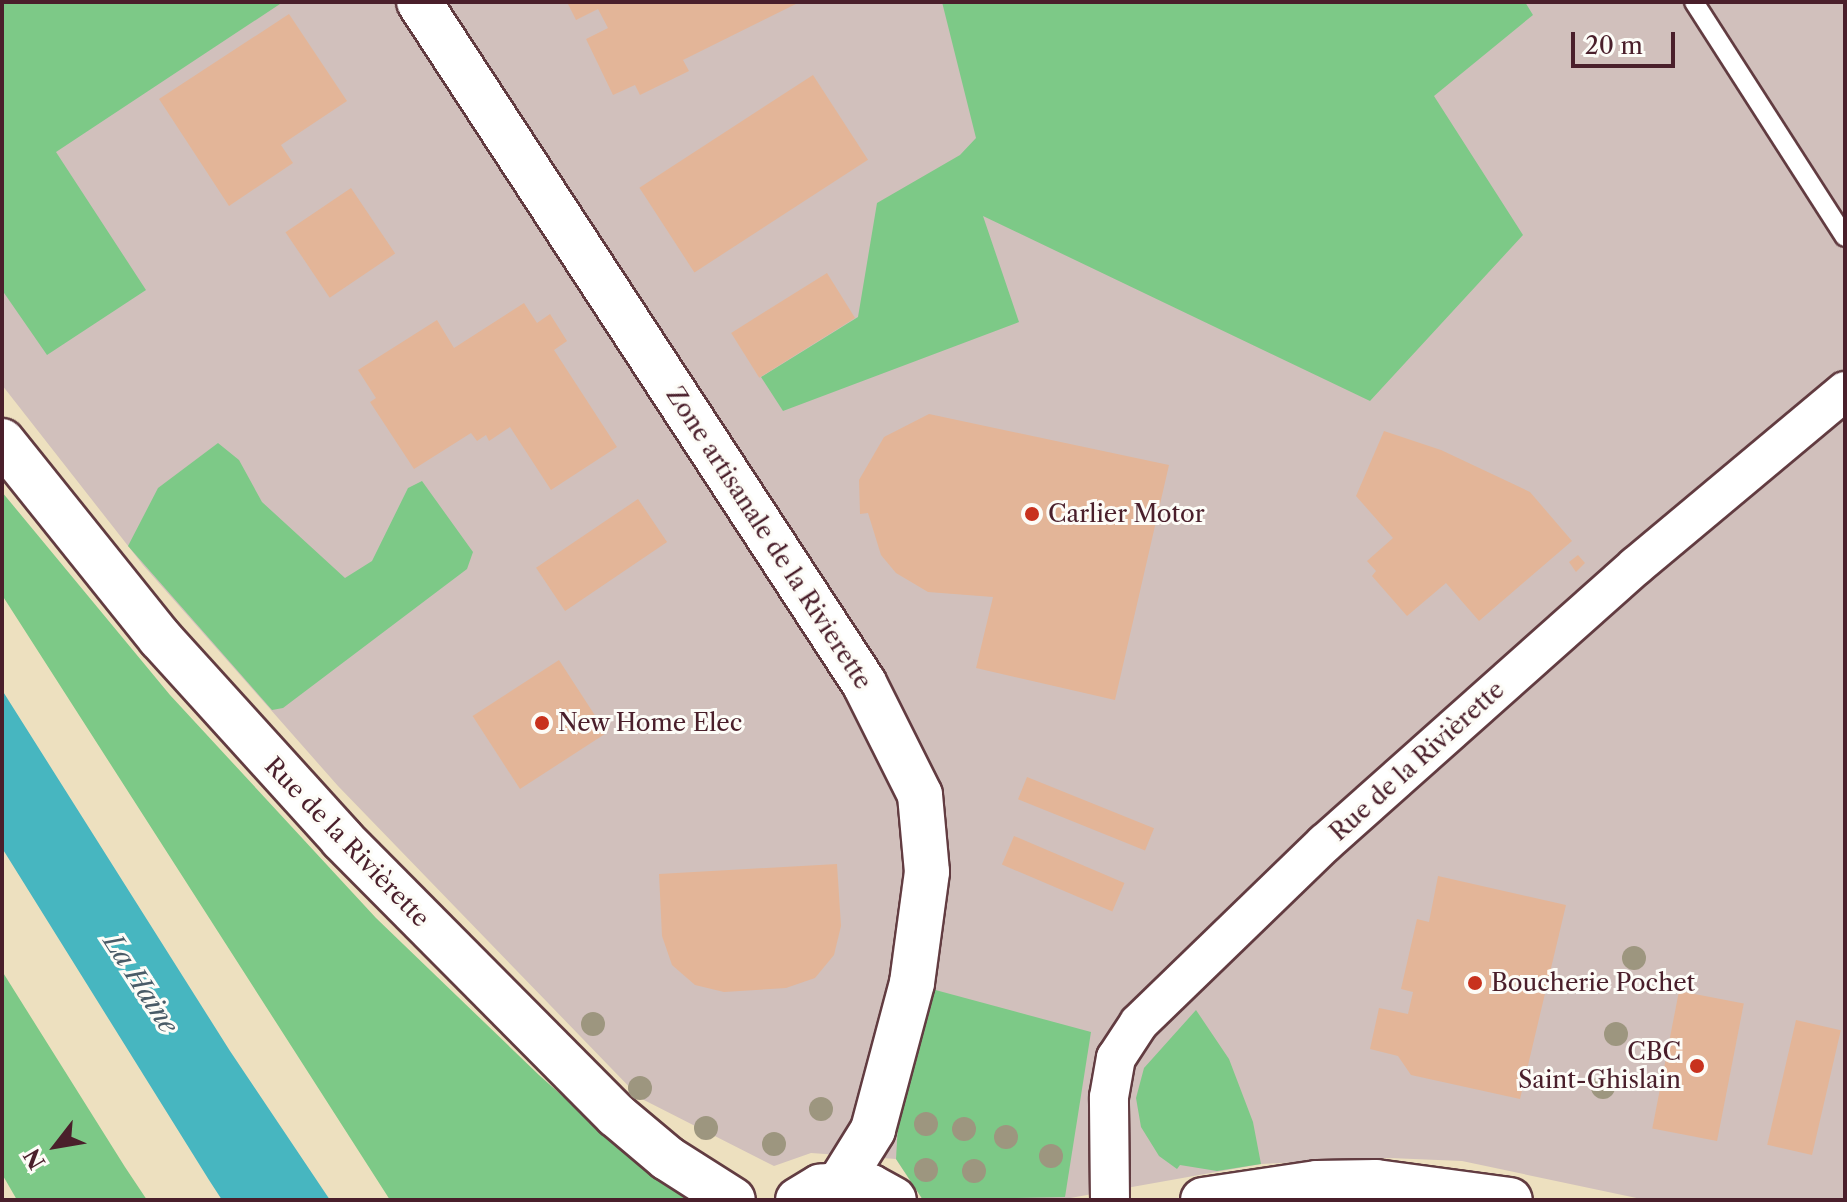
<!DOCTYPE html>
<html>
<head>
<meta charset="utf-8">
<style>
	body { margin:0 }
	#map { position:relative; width:1847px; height:1202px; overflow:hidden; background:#ede0bf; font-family:"Libre Caslon Text",serif }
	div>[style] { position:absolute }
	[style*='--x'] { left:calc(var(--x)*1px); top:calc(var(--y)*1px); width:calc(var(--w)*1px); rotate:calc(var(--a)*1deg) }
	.industrial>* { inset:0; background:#d1c0bc }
	.green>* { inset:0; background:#7dc987 }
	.water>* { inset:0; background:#47b6c0 }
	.building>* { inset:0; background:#e3b598; transform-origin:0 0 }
	.roads { filter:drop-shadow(2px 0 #623c41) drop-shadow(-2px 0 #623c41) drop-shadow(0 2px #623c41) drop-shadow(0 -2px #623c41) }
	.lane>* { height:18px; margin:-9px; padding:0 9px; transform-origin:9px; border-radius:9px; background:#fff }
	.street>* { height:38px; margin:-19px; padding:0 19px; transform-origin:19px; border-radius:19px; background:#fff }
	.secondary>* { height:44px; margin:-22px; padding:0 22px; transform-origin:22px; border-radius:22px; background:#fff }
	.primary>* { height:44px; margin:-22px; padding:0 22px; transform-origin:22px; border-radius:22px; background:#fff }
	.trees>* { width:24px; height:24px; margin:-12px; border-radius:50%; background:#9d967f }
	.dots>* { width:22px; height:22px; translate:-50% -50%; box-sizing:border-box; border:4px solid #fdfcf7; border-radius:50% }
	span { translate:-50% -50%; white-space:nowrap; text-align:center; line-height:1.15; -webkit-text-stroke:6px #fdfcf7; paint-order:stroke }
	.poi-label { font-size:24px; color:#4a1f2b }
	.left { translate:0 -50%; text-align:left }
	.right { translate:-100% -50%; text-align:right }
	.street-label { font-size:24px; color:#4a1f2b }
	.water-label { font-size:26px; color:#495b67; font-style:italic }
	.frame { position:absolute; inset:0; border:4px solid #4a1f2b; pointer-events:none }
	.north { position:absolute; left:16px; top:1106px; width:80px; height:80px; -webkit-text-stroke:6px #fdfcf7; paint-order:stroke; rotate:239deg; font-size:22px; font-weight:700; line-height:32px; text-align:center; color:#4a1f2b }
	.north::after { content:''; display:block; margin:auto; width:28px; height:36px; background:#4a1f2b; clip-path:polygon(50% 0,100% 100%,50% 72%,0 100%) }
	.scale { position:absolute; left:1571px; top:32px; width:104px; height:36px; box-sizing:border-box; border:4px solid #4a1f2b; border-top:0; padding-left:10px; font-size:24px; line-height:28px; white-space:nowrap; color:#4a1f2b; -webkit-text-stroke:6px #fdfcf7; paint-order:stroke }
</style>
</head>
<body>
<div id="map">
	<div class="industrial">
		<i style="clip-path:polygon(2px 2px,1845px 2px,1845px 1200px,1646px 1200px,1462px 1161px,1389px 1158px,1261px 1164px,1059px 1200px,923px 1200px,896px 1159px,811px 1153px,774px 1166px,640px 1098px,338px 786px,143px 565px,2px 385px)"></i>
	</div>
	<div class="green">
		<i style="clip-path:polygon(2px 2px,283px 2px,56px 152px,146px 290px,47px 355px,2px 290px)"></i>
		<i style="clip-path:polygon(942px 2px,1525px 2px,1533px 15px,1434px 96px,1523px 235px,1370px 401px,983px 216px,1019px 322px,783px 411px,761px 377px,858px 317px,877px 203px,960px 155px,976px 138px)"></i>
		<i style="clip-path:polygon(218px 443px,239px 460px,262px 502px,345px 578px,372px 561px,408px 488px,422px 481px,473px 552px,467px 569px,283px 708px,272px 710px,128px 546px,158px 488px)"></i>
		<i style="clip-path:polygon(2px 492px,170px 695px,376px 918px,539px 1075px,624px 1151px,693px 1200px,390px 1200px,2px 595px)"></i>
		<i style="clip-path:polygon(2px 971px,125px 1167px,147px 1200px,17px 1200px,2px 1174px)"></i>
		<i style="clip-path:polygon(928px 988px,1091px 1032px,1065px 1197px,923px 1200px,896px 1159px,899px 1106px)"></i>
		<i style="clip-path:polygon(1196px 1010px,1229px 1059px,1253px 1122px,1261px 1164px,1217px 1171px,1180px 1165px,1177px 1169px,1159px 1156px,1141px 1127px,1136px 1098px,1144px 1068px)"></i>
	</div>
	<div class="water">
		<i style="clip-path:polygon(2px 690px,230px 1051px,330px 1200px,222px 1200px,209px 1180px,2px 848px)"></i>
	</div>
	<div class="building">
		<i style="clip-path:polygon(567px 2px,800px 2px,683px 60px,689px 71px,640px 95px,635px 85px,613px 95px,586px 39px,608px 28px,598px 9px,576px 20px)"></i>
		<i style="clip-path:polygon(289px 14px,347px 101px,281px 145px,293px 163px,229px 206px,159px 99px)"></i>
		<i style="left:813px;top:75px;width:101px;height:207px;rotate:57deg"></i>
		<i style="left:351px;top:188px;width:79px;height:79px;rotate:56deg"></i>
		<i style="left:827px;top:273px;width:53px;height:113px;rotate:58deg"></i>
		<i style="clip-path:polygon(524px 303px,537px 323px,550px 314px,567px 341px,554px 350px,617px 447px,551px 490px,510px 427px,489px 441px,486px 435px,477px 441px,471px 433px,414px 469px,370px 402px,376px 398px,358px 370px,437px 320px,454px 348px)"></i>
		<i style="clip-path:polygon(929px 414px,1169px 465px,1115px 700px,976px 668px,993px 597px,928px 592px,896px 573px,881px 555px,868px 513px,860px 514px,859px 480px,884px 437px)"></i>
		<i style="clip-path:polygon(1384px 431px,1441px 450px,1530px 492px,1572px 541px,1479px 621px,1446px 583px,1407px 616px,1372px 576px,1376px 571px,1367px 561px,1393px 538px,1356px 496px)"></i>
		<i style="left:638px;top:499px;width:52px;height:123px;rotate:56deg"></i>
		<i style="clip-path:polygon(1578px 555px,1585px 563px,1576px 572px,1569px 562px)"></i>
		<i style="left:559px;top:660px;width:87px;height:103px;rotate:57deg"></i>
		<i style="left:1027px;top:777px;width:137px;height:24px;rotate:22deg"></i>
		<i style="left:1014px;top:836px;width:120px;height:31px;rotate:23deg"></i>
		<i style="clip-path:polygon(837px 864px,841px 926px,834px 955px,815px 978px,786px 988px,724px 992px,695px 985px,672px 965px,662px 936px,659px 874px)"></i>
		<i style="clip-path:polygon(1438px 876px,1566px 905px,1520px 1099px,1411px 1075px,1398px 1056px,1370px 1049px,1379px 1008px,1408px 1014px,1413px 992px,1401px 989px,1417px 919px,1429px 922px)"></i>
		<i style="left:1679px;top:991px;width:66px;height:140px;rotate:11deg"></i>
		<i style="left:1796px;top:1020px;width:46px;height:128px;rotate:13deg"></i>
	</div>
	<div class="roads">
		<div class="lane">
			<i style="--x:1694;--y:2;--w:279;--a:57.3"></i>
		</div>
		<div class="street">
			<i style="--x:1110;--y:1200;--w:103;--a:-90.6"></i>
			<i style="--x:1109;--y:1097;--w:40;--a:-80"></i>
			<i style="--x:1116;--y:1058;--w:42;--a:-56.7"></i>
			<i style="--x:1139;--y:1023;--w:259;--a:-44.1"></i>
			<i style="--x:1325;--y:843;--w:416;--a:-41.7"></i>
			<i style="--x:1636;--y:566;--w:273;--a:-39.9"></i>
		</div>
		<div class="secondary">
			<i style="--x:419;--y:2;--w:814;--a:56.84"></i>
			<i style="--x:864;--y:683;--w:125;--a:63.4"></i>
			<i style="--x:920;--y:795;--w:77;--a:84.8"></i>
			<i style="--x:927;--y:872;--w:112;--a:97.7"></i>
			<i style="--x:912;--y:983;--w:152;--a:104.9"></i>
			<i style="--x:873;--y:1130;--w:62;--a:121.9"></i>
			<i style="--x:1203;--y:1200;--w:115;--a:-8.5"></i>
			<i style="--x:1317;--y:1183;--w:59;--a:-1"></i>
			<i style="--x:1376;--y:1182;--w:135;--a:7.7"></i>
		</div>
		<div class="primary">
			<i style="--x:2;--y:441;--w:253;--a:51.3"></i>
			<i style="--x:160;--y:638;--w:271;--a:47.8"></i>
			<i style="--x:342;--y:839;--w:389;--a:45.2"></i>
			<i style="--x:616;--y:1115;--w:67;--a:40.1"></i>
			<i style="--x:667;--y:1158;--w:78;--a:32.5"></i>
			<i style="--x:798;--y:1200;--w:26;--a:-31"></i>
			<i style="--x:820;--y:1187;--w:27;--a:-8"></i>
			<i style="--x:847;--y:1183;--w:24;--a:9"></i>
			<i style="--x:871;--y:1187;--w:26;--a:29"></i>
		</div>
	</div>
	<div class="trees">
		<i style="left:1634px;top:958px"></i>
		<i style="left:593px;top:1024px"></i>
		<i style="left:1616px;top:1034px"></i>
		<i style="left:1603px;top:1087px"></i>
		<i style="left:640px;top:1088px"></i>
		<i style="left:821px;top:1109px"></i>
		<i style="left:926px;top:1124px"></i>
		<i style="left:706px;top:1128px"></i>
		<i style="left:964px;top:1129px"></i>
		<i style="left:1006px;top:1137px"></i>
		<i style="left:774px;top:1144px"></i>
		<i style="left:1051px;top:1156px"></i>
		<i style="left:926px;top:1170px"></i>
		<i style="left:974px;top:1171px"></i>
	</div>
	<div class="dots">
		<i style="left:1032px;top:514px;background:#c8321e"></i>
		<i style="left:542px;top:723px;background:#c8321e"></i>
		<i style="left:1475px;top:983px;background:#c8321e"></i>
		<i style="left:1697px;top:1066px;background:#c8321e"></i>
	</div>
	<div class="poi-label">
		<span class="left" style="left:1048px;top:514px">Carlier Motor</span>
		<span class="left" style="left:558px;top:723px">New Home Elec</span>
		<span class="left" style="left:1491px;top:983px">Boucherie Pochet</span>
		<span class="right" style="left:1681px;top:1066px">CBC<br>Saint-Ghislain</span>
	</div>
	<div class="street-label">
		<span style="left:769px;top:538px;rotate:57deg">Zone artisanale de la Rivierette</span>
		<span style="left:1417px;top:761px;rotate:-42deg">Rue de la Rivièrette</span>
		<span style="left:347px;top:842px;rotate:46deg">Rue de la Rivièrette</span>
	</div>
	<div class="water-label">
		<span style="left:140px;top:984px;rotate:57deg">La Haine</span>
	</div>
	<div class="frame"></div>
	<div class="north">N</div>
	<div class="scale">20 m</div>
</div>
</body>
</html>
